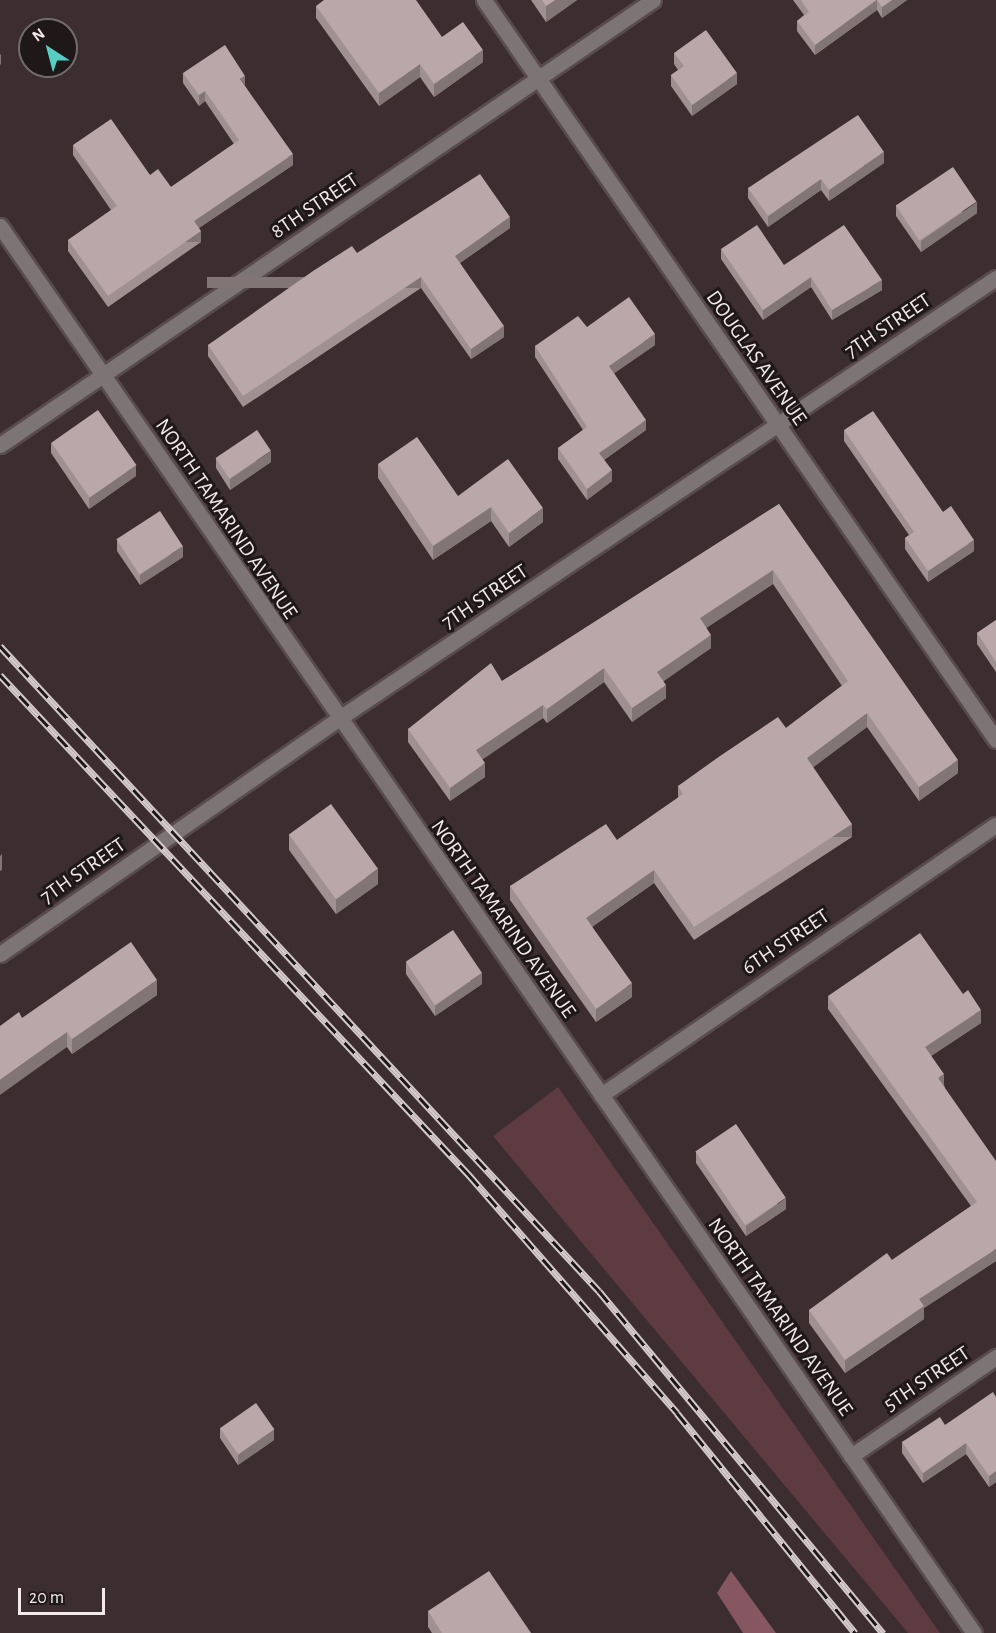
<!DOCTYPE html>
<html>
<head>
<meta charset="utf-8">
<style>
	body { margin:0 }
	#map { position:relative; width:996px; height:1633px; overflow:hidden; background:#3c2d30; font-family:"Alegreya Sans",sans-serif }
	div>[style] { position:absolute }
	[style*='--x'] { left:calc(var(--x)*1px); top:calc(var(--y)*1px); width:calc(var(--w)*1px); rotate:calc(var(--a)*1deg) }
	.green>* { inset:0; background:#5e3a41 }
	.water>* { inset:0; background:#865760 }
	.roads { filter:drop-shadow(2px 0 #594b4e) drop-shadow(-2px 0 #594b4e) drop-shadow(0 2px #594b4e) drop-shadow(0 -2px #594b4e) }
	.minor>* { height:15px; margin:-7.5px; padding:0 7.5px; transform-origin:7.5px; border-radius:7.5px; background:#7c7475 }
	.rail>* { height:7px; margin-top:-3.5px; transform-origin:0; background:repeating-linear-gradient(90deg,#1e1819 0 14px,#d4c9cb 0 28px); box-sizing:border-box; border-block:2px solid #d4c9cb }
	.wall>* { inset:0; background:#9f9091 }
	.shaded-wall>* { inset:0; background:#827576; transform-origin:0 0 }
	.building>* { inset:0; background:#b9a7a9; transform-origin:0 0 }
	span { translate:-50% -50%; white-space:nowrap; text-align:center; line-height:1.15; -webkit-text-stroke:6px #1e1819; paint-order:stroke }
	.street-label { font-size:21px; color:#f3e9ea }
	.north { position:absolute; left:18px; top:18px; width:60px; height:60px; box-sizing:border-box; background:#1e1819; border:2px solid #736c6d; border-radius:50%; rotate:324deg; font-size:16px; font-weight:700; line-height:24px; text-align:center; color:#f3e9ea }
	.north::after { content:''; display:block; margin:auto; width:21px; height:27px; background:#56cec3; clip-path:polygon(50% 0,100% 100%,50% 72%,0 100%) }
	.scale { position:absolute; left:18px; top:1588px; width:87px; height:27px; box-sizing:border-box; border:3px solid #f3e9ea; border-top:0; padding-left:8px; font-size:18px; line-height:21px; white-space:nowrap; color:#f3e9ea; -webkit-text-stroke:4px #1e1819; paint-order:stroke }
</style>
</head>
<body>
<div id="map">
	<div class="green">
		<i style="clip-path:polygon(558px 1087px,940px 1633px,908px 1633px,493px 1136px)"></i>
	</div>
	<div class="water">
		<i style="clip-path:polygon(731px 1571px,776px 1633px,743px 1633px,717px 1593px)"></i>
	</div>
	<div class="roads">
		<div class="minor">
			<i style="--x:484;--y:0;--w:900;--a:55.32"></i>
			<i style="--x:0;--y:226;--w:1711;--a:55.31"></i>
			<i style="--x:0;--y:445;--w:790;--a:-34.27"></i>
			<i style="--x:0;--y:954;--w:412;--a:-34.8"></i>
			<i style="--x:338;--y:719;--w:792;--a:-33.83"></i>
			<i style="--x:601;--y:1095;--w:478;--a:-34.4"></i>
			<i style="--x:851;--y:1456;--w:176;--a:-34.3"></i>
		</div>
	</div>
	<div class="rail">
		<i style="--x:0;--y:646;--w:880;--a:47.12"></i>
		<i style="--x:599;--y:1291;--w:445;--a:50.3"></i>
		<i style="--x:0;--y:675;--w:686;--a:46.83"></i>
		<i style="--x:469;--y:1175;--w:316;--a:48.8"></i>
		<i style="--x:677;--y:1413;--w:283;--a:51"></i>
	</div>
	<div class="wall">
		<i style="clip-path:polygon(531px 0,577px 0,546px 22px)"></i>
		<i style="clip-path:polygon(793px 0,907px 0,882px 18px,877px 10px,815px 55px,797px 31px,797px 21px,804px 15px)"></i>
		<i style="clip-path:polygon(316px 6px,442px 37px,483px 62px,434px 97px,420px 77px,379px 106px,316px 18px)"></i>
		<i style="clip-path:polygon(674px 53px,737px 84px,692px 116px,671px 86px,671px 75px,678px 70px,674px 64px)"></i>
		<i style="clip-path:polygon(183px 73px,245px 86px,293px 165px,199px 228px,201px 242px,108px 307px,68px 251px,68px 240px,111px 210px,73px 155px,73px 145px,150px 175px,171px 187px,234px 144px,205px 101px,199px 106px,183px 83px)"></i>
		<i style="clip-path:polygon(884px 163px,829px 201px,821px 190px,768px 227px,748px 198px,748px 188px)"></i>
		<i style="clip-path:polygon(896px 205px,977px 213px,921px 252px,896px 216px)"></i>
		<i style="clip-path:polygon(510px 228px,460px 263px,504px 337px,471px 359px,421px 288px,243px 407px,208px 356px,208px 345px,357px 253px)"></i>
		<i style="clip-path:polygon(721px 249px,784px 265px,882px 290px,832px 320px,811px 287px,763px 320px,721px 259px)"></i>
		<i style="clip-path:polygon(587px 327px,655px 345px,614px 373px,646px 430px,604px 460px,612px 481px,587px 500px,558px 459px,558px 448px,583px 430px,535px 357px,535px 346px)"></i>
		<i style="clip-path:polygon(844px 430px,943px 512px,974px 551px,928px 582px,905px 549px,905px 538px,909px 535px,844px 441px)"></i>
		<i style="clip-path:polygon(51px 443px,136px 476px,89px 509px,51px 453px)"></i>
		<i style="clip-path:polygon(216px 458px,271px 462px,230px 490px,216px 468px)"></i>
		<i style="clip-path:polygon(378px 464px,458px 496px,543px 522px,509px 547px,491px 521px,433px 560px,378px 478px)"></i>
		<i style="clip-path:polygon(779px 504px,958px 773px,919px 801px,867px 727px,813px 767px,852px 837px,694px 940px,654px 883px,592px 927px,632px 997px,596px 1022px,510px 900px,510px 886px,617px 840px,678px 798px,678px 786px,786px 728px,842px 686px,773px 584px,706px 628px,711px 648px,663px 681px,666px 698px,632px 722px,604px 682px,547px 723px,543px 718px,482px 759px,485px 777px,450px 801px,408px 742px,408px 729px,502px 681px)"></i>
		<i style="clip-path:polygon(117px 540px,183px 557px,140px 585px,117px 551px)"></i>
		<i style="clip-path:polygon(996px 620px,996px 672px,977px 644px,977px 633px)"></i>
		<i style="clip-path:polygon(289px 834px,378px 884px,336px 914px,289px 850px)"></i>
		<i style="clip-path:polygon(406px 963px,482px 984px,435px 1016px,406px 974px)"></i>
		<i style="clip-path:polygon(963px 994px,981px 1023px,931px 1056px,944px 1085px,996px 1261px,924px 1308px,924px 1319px,845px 1373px,809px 1323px,809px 1310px,892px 1260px,971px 1206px,828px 1009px,828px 996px)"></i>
		<i style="clip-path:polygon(157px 995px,72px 1054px,67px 1047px,22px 1018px)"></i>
		<i style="clip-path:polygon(696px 1152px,786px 1209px,746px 1236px,696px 1163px)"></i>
		<i style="clip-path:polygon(996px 1397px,996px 1482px,989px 1487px,966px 1454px,923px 1483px,902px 1453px,902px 1442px,945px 1425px)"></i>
		<i style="clip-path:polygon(220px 1428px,274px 1440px,238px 1465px,220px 1438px)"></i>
		<i style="clip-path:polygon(428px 1611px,531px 1633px,432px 1633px,428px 1627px)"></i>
	</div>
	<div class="shaded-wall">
		<i style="clip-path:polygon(555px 0,577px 0,546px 22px,546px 6px)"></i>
		<i style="clip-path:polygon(877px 0,877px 10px,815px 55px,815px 45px)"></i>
		<i style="clip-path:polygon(892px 0,907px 0,882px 18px,882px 7px)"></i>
		<i style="clip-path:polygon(483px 50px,483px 62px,434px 97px,434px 84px)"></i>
		<i style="clip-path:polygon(1px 54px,1px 64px,0 65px,0 55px)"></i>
		<i style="clip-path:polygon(420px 64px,420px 77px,379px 106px,379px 93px)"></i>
		<i style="clip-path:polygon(737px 73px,737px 84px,692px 116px,692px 105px)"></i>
		<i style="clip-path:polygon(245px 76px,245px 86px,240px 79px)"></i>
		<i style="clip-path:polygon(205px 91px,205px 101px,199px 106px,199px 95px)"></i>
		<i style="clip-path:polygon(884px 152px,884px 163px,829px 201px,829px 190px)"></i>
		<i style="clip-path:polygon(293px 154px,293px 165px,194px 231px,194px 221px)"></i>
		<i style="clip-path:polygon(821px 179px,821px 190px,768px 227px,768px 216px)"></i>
		<i style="clip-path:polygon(977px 202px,977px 213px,921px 252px,921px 241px)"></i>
		<i style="clip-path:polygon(510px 217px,510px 228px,455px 266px,455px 256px)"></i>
		<i style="left:201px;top:231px;width:11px;height:113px;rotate:90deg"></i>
		<i style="left:421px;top:277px;width:11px;height:214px;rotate:90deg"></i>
		<i style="clip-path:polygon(811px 277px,811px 287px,763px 320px,763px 310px)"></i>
		<i style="clip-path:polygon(882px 280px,882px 290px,832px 320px,832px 310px)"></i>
		<i style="clip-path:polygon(504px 326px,504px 337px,471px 359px,471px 349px)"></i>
		<i style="clip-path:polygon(655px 334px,655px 345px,609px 377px,609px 366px)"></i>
		<i style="clip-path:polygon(646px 420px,646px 430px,599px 463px,599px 453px)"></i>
		<i style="clip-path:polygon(271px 451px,271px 462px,230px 490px,230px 479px)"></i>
		<i style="clip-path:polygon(136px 465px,136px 476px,89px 509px,89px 498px)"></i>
		<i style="clip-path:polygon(612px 470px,612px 481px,587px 500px,587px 489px)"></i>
		<i style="clip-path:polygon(491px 507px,491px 521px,433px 560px,433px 546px)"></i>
		<i style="clip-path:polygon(543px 508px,543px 522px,509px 547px,509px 533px)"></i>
		<i style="clip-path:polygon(974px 540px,974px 551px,928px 582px,928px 571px)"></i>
		<i style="clip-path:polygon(183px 546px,183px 557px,140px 585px,140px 575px)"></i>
		<i style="clip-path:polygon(773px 570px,773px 584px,700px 632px,700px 618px)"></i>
		<i style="clip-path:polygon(711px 635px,711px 648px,657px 686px,657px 672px)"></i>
		<i style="clip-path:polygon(604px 668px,604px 682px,547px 723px,547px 709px)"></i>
		<i style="clip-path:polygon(666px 685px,666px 698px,632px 722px,632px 708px)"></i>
		<i style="clip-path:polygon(543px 705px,543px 718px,476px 764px,476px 750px)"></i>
		<i style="clip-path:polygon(867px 713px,867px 727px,807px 772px,807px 758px)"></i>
		<i style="clip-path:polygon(958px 760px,958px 773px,919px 801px,919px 787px)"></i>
		<i style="clip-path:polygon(485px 763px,485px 777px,450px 801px,450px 788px)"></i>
		<i style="left:852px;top:824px;width:13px;height:189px;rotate:90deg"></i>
		<i style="clip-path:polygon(2px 854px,2px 870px,0 871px,0 856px)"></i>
		<i style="clip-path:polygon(378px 869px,378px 884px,336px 914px,336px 899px)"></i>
		<i style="clip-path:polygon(654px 870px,654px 883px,586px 931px,586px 918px)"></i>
		<i style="clip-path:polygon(482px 973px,482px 984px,435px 1016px,435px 1006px)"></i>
		<i style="clip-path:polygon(157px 980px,157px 995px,72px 1054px,72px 1039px)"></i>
		<i style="clip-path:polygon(632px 983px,632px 997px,596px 1022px,596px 1009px)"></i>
		<i style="clip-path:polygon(981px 1010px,981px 1023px,925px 1060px,925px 1047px)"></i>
		<i style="clip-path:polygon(67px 1032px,67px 1047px,0 1095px,0 1080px)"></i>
		<i style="clip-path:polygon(944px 1074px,944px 1087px,938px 1078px)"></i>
		<i style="clip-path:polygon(786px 1198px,786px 1209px,746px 1236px,746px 1226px)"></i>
		<i style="clip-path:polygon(996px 1249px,996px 1261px,924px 1308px,924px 1319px,845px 1373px,845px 1360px,919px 1299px)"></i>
		<i style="clip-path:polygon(274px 1429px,274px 1440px,238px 1465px,238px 1454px)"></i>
		<i style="clip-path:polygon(966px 1443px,966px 1454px,923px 1483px,923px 1473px)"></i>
		<i style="clip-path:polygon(996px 1471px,996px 1482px,989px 1487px,989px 1476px)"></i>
	</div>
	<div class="building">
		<i style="clip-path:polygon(324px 0,416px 0,442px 37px,463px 22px,483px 50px,434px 84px,420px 64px,379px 93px,316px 6px)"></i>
		<i style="clip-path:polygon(542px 0,555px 0,546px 6px)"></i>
		<i style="clip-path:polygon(801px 0,876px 0,815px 45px,797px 21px,809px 12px)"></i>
		<i style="clip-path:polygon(877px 0,892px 0,882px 7px)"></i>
		<i style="clip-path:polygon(706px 30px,737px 73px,692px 105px,671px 75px,684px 66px,674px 53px)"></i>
		<i style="clip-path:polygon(225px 45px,245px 76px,240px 79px,293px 154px,194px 221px,201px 231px,108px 296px,68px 240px,117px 206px,73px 145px,111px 119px,150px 175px,158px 169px,171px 187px,239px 140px,205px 91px,199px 95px,183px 73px)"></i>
		<i style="clip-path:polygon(858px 115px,884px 152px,829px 190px,821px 179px,768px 216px,748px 188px)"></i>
		<i style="left:953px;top:167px;width:42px;height:69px;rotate:56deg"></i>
		<i style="clip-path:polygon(480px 174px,510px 217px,455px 256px,504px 326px,471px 349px,421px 277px,243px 396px,208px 345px,313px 271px,352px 246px,357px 253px)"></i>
		<i style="clip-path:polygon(757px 225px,784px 265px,844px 225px,882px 280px,832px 310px,811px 277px,763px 310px,721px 249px)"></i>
		<i style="clip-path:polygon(629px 297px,655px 334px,609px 366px,646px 420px,599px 453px,612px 470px,587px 489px,558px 448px,587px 427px,535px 346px,578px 316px,587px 327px)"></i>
		<i style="left:98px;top:410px;width:67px;height:57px;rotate:55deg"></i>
		<i style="clip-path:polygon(873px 411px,943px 512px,951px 506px,974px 540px,928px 571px,905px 538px,914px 532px,844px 430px)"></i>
		<i style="left:257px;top:430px;width:25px;height:50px;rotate:56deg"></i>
		<i style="clip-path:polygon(417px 437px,458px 496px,508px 459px,543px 508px,509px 533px,491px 507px,433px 546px,378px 464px)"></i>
		<i style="clip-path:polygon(779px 504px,958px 760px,919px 787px,867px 713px,807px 758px,852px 824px,694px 927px,654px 870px,586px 918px,632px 983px,596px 1009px,510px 886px,606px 824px,617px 840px,683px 794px,678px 786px,720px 756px,778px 717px,786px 728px,848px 681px,773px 570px,700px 618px,711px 635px,657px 672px,666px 685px,632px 708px,604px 668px,547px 709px,543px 705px,476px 750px,485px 763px,450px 788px,408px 729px,491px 663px,502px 681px)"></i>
		<i style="left:160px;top:511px;width:42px;height:52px;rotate:57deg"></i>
		<i style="clip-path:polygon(996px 620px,996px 662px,977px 633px)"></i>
		<i style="left:331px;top:804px;width:80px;height:52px;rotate:54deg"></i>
		<i style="left:453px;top:930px;width:52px;height:57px;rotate:56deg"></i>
		<i style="clip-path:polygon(920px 933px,963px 994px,968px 990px,981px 1010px,925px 1047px,944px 1074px,938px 1078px,996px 1161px,996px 1249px,919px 1299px,924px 1306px,845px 1360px,809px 1310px,887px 1253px,892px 1260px,977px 1202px,828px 996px)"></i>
		<i style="clip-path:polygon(131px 942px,157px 980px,72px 1039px,67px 1032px,0 1080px,0 1026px,19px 1012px,22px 1018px)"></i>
		<i style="left:736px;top:1124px;width:89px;height:49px;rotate:56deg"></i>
		<i style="clip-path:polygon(993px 1392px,996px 1397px,996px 1471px,989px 1476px,966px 1443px,923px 1473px,902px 1442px,940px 1417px,945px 1425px)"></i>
		<i style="left:256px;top:1403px;width:32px;height:44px;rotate:55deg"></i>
		<i style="clip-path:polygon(489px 1571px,531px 1633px,442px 1633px,428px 1611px)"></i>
	</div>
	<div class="street-label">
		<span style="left:315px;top:206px;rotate:-34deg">8TH STREET</span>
		<span style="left:888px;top:326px;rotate:-34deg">7TH STREET</span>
		<span style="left:756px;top:358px;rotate:55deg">DOUGLAS AVENUE</span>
		<span style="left:226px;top:519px;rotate:56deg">NORTH TAMARIND AVENUE</span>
		<span style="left:485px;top:597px;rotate:-34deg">7TH STREET</span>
		<span style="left:83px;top:871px;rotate:-35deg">7TH STREET</span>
		<span style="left:503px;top:919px;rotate:55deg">NORTH TAMARIND AVENUE</span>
		<span style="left:786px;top:942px;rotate:-34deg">6TH STREET</span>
		<span style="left:780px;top:1317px;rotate:55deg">NORTH TAMARIND AVENUE</span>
		<span style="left:927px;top:1379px;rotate:-34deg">5TH STREET</span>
	</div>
	<div class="north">N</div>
	<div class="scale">20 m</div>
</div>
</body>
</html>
